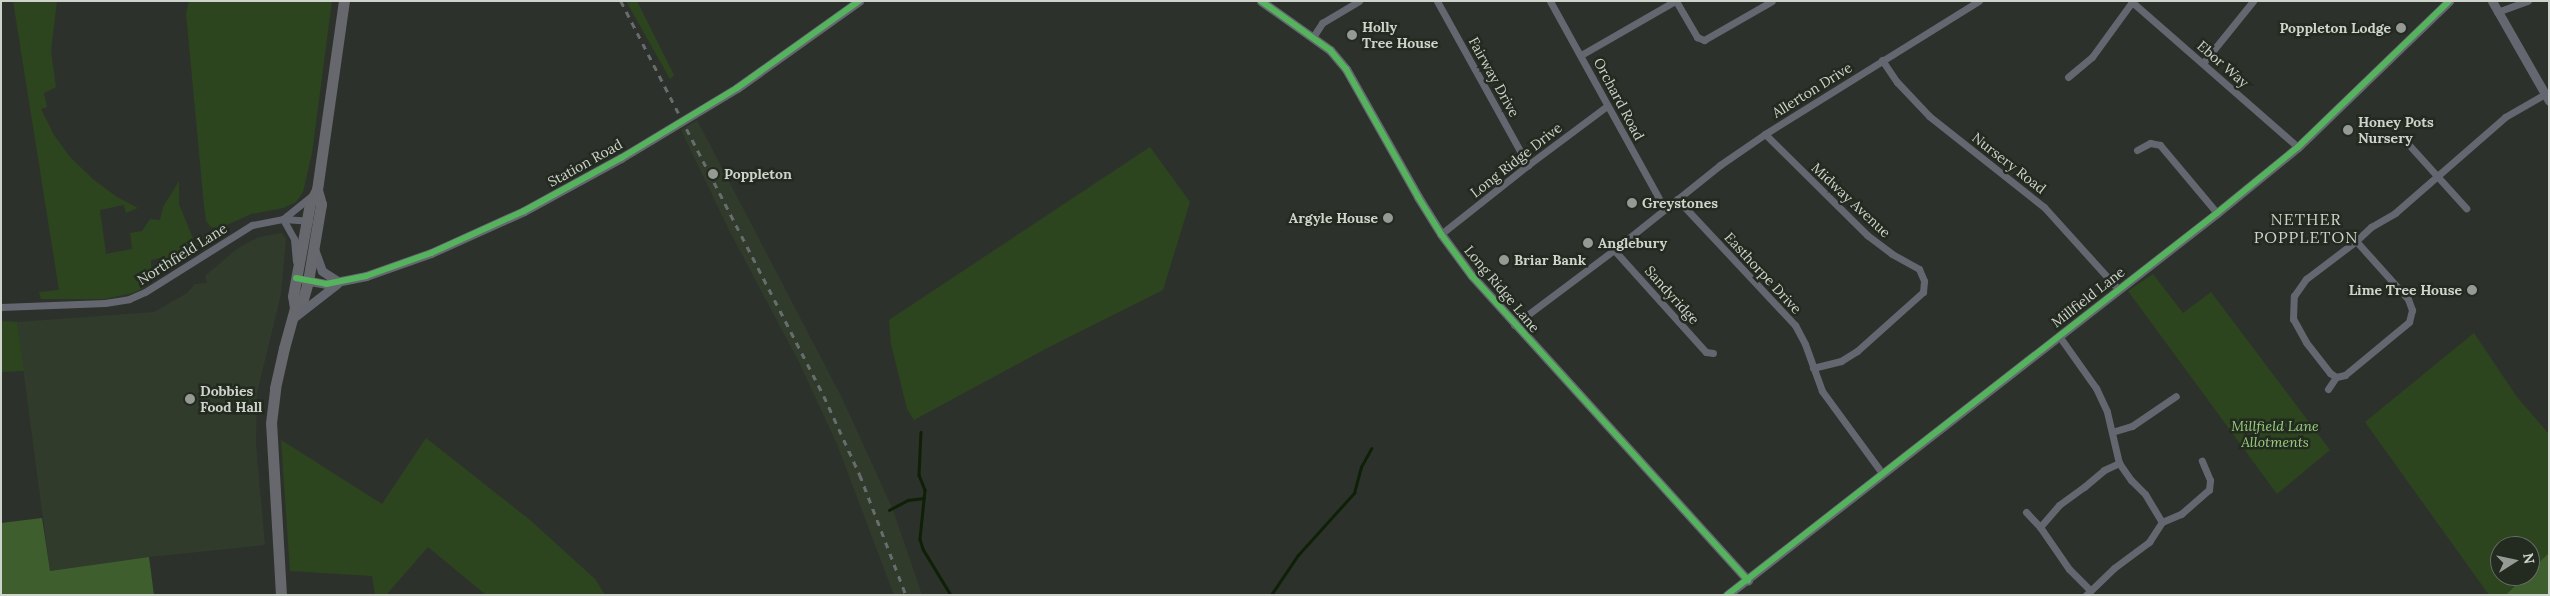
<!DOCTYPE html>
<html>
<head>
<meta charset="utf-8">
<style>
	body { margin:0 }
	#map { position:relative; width:2550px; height:596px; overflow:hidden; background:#2d312b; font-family:Lora,serif }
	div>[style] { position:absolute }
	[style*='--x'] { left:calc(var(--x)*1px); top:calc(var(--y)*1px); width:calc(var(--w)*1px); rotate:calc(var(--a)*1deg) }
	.built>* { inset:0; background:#303b2b }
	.green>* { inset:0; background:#2c451f }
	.forest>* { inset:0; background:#3f5e2e }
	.stream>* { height:2.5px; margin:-1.25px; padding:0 1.25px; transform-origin:1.25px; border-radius:1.25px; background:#0f2007 }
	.minor>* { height:7px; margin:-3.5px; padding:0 3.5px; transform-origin:3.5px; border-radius:3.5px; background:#646770 }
	.tertiary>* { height:9px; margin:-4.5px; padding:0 4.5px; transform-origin:4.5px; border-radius:4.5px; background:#646770 }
	.trunk>* { height:11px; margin:-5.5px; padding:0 5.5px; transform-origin:5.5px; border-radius:5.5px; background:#66686e }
	.rail>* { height:2.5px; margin-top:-1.25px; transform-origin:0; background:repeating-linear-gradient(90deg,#686c6e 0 6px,transparent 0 12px) }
	.cycleway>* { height:6px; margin:-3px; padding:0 3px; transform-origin:3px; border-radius:3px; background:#56b35d }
	.dots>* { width:14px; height:14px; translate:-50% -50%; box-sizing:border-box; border:2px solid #232a1f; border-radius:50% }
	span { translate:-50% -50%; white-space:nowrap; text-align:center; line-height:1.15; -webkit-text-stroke:5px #232a1f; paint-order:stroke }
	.poi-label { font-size:14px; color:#ced3cc; font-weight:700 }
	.left { translate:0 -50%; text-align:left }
	.right { translate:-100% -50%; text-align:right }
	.street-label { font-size:14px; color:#ced3cc }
	.park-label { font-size:14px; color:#9bd07f; font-style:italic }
	.quarter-label { font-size:16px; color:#ced3cc; letter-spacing:1px }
	.frame { position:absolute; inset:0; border:2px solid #ced3cc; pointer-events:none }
	.north { position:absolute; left:2490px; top:536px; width:50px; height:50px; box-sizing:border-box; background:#232a1f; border:1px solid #676e64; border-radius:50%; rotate:80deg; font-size:14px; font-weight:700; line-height:20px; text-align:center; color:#ced3cc }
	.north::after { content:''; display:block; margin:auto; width:18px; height:22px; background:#969a94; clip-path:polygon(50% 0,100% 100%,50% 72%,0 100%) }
</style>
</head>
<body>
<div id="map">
	<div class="built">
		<i style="clip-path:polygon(697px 120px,842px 398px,893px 510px,922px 595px,894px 595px,837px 444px,799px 362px,729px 230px,681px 130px)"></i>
		<i style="clip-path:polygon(282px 233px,286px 239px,281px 294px,257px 393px,256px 445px,265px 545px,149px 557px,50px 571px,17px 322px,154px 312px,187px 293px,195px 284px,207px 283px,205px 276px,238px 248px,259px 237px)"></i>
	</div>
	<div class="green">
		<i style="clip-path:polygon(13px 1px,57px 1px,51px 51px,56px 87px,44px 93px,47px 107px,41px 109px,54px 135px,70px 157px,94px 180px,117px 197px,138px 208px,126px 213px,124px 205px,100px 210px,106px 254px,132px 249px,130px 233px,142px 231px,150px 219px,160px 220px,163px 207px,179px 181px,179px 204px,194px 241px,192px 250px,186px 258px,178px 261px,171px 262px,164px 257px,151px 260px,151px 277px,145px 287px,133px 293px,105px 299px,41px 299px,39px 292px,59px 290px)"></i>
		<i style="clip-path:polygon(189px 1px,332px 1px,312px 153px,303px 192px,296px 202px,283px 208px,251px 214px,220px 228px,211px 227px,206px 221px,204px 206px,186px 13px)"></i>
		<i style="clip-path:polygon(626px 1px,637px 1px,674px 75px,670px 79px)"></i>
		<i style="clip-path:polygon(1150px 147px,1190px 202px,1163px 290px,1051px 346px,914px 420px,907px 409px,891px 344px,889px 320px)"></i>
		<i style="clip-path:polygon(2153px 274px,2183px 313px,2211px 292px,2330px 450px,2277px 494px,2128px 291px)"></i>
		<i style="clip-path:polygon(1px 321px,17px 322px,24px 371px,1px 372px)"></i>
		<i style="clip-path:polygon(evenodd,2474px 333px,2517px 397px,2549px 434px,2549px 560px,2512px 595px,2489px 595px,2365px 422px,2474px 333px,2500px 546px,2530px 546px,2530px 576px,2500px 576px,2500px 546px)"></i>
		<i style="clip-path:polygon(426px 438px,530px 520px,595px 579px,605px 595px,486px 595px,428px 547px,386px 595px,375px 595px,372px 576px,290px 571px,281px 440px,382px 504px)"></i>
	</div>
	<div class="forest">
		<i style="clip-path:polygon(42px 518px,50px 571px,149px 557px,154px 595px,1px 595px,1px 523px)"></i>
		<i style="clip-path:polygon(2549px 553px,2549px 595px,2506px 595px,2525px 576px,2530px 576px,2530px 571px)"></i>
	</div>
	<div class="stream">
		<i style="--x:921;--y:432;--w:43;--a:92.7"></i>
		<i style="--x:919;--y:475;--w:16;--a:68"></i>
		<i style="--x:925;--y:490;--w:49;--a:95.8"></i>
		<i style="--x:920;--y:539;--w:10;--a:73"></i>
		<i style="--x:923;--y:549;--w:54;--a:58.7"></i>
		<i style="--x:889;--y:510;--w:21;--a:-28"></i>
		<i style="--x:908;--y:500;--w:16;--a:-7"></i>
		<i style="--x:1271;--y:595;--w:48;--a:-56"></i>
		<i style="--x:1298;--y:555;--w:84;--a:-47.9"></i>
		<i style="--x:1354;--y:493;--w:27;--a:-75"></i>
		<i style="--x:1361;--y:467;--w:21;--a:-61"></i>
	</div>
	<div class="minor">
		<i style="--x:1437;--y:1;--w:188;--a:61"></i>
		<i style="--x:1550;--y:1;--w:238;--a:61.1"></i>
		<i style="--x:1676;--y:1;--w:42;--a:59.7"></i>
		<i style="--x:1697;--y:37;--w:8;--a:23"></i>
		<i style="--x:1704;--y:40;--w:78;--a:-29.8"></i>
		<i style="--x:2131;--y:1;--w:222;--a:41.2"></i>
		<i style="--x:2497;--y:12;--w:33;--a:-20"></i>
		<i style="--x:1313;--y:37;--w:17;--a:-57"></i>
		<i style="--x:1322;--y:23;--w:43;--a:-30.7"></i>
		<i style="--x:1581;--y:55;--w:108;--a:-29.9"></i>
		<i style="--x:1882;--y:60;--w:27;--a:56"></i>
		<i style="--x:1897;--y:82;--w:47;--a:46.7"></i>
		<i style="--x:1929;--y:116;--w:147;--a:38.4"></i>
		<i style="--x:2044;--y:207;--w:110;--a:47.9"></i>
		<i style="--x:2203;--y:63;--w:80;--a:-51.1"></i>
		<i style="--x:2068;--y:77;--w:31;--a:-40"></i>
		<i style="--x:2092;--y:57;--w:68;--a:-54"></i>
		<i style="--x:1765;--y:134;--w:144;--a:44.7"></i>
		<i style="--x:1867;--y:235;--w:31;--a:37"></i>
		<i style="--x:1892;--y:254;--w:31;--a:29"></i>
		<i style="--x:1919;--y:269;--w:13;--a:67"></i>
		<i style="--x:1924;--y:281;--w:11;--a:95"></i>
		<i style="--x:1923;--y:292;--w:89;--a:138.2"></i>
		<i style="--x:1857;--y:351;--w:19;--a:148"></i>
		<i style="--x:1841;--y:361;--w:29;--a:166"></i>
		<i style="--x:2410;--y:146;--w:84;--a:47.9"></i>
		<i style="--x:2137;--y:150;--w:15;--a:-28"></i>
		<i style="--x:2150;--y:143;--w:10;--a:11"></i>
		<i style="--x:2160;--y:145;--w:89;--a:50"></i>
		<i style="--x:1677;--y:199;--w:173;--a:46.9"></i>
		<i style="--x:1795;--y:325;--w:21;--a:62"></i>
		<i style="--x:1805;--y:344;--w:50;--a:70.1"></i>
		<i style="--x:1822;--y:391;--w:102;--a:53.8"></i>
		<i style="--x:283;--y:219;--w:23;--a:61"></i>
		<i style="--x:294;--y:239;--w:22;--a:85"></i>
		<i style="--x:283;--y:219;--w:35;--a:-39"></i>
		<i style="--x:1441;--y:234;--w:111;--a:-38.4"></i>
		<i style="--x:1528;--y:165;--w:99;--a:-36.8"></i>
		<i style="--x:2356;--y:241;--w:78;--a:48.1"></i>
		<i style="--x:2408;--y:299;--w:12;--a:70"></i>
		<i style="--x:2412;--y:310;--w:12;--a:104"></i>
		<i style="--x:2409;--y:322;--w:83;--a:140.4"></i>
		<i style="--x:2345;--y:375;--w:9;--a:167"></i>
		<i style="--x:2336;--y:377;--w:7;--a:-146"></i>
		<i style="--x:2330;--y:373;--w:39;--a:-128"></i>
		<i style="--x:2306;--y:342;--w:26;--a:-119"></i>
		<i style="--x:2293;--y:319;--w:23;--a:-88"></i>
		<i style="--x:2294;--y:296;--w:21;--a:-55"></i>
		<i style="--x:2306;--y:279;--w:63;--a:-37.2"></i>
		<i style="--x:2356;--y:241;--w:21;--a:-43"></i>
		<i style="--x:2371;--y:227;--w:28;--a:-30"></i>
		<i style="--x:2395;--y:213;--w:146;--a:-41.1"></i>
		<i style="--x:2505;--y:117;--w:46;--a:-29.9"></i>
		<i style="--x:1614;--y:250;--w:137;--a:48"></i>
		<i style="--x:1706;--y:352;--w:7;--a:8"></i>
		<i style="--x:1;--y:307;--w:104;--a:-2.2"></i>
		<i style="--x:105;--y:303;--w:24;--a:-9"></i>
		<i style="--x:129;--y:299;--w:17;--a:-24"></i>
		<i style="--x:145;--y:292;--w:126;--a:-32.1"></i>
		<i style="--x:252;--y:225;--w:32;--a:-11"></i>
		<i style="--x:283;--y:219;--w:26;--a:4"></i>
		<i style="--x:1514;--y:325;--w:125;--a:-36.9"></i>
		<i style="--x:1614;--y:250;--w:136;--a:-38.7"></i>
		<i style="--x:1720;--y:165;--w:55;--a:-34.6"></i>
		<i style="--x:1765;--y:134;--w:252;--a:-31.9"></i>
		<i style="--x:2059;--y:336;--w:64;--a:54.6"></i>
		<i style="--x:2096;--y:388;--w:26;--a:65"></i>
		<i style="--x:2107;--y:412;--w:52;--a:76.8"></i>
		<i style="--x:2119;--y:463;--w:21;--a:55"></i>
		<i style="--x:2131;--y:480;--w:20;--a:45"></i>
		<i style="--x:2145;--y:494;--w:33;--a:59"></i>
		<i style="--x:2328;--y:389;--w:14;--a:-56"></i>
		<i style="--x:2112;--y:432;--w:21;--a:-17"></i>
		<i style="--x:2132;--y:426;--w:53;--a:-34.3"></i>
		<i style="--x:2026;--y:512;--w:21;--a:47"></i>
		<i style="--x:2040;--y:527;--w:51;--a:55.4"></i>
		<i style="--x:2069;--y:569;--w:30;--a:45"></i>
		<i style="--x:2040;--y:527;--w:29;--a:-49"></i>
		<i style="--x:2059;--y:505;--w:31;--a:-36"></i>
		<i style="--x:2084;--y:487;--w:26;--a:-40"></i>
		<i style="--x:2104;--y:470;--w:17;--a:-25"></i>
		<i style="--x:2086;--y:595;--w:39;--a:-44"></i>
		<i style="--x:2114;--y:568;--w:44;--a:-36.6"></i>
		<i style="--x:2149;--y:542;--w:24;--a:-57"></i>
		<i style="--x:2162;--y:522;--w:21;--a:-23"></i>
		<i style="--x:2181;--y:514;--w:37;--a:-41"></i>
		<i style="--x:2209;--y:490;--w:10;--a:-84"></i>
		<i style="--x:2210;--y:480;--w:21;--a:-113"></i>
	</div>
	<div class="tertiary">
		<i style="--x:1261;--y:1;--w:85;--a:35.4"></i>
		<i style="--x:1330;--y:50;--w:25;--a:50"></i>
		<i style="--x:1346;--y:69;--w:147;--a:60.6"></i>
		<i style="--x:1418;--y:197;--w:44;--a:58.1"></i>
		<i style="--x:1441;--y:234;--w:52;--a:53.6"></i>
		<i style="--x:1472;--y:276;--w:411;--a:47.8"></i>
		<i style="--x:2492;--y:1;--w:115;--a:60.3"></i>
		<i style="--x:314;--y:249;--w:23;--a:70"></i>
		<i style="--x:322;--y:271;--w:20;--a:33"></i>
		<i style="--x:304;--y:280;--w:22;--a:10"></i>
		<i style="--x:326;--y:284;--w:41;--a:-11.3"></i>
		<i style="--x:366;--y:276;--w:69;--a:-19.5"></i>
		<i style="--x:431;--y:253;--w:102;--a:-24.3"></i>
		<i style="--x:524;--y:211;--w:111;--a:-28.7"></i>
		<i style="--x:621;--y:158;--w:135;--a:-31.1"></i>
		<i style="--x:737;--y:88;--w:150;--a:-35.5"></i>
		<i style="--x:292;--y:319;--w:57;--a:-37.9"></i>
		<i style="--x:1727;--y:595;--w:621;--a:-37.94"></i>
		<i style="--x:2217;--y:213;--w:104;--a:-39.2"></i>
		<i style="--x:2298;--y:147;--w:210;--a:-44"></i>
	</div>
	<div class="trunk">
		<i style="--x:295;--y:308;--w:12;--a:-99"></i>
		<i style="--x:293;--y:296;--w:95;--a:-79.6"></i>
		<i style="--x:310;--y:203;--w:15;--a:-62"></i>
		<i style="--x:317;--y:190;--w:191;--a:-81.9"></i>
		<i style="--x:281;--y:595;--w:172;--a:-93.3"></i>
		<i style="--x:271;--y:423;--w:35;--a:-83"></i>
		<i style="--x:275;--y:388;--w:41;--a:-77.3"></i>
		<i style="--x:284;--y:348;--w:41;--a:-74.6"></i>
		<i style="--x:295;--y:308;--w:12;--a:-48"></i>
		<i style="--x:303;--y:299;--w:19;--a:-74"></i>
		<i style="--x:308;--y:281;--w:78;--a:-80.4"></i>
		<i style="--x:321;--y:204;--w:15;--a:-106"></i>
	</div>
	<div class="rail">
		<i style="--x:621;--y:1;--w:444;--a:62.8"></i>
		<i style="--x:824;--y:396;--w:87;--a:65.5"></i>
		<i style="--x:860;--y:475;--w:129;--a:69"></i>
	</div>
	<div class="cycleway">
		<i style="--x:1261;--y:1;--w:85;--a:35.4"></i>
		<i style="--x:1330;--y:50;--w:25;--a:50"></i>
		<i style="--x:1346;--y:69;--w:147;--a:60.6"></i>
		<i style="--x:1418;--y:197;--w:44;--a:58.1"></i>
		<i style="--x:1441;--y:234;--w:52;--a:53.6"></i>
		<i style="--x:1472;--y:276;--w:411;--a:47.8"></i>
		<i style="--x:296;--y:278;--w:31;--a:11"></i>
		<i style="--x:326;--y:284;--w:41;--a:-11.3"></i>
		<i style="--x:366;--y:276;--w:69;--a:-19.5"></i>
		<i style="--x:431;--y:253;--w:102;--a:-24.3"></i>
		<i style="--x:524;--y:211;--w:111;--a:-28.7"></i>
		<i style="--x:621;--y:158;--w:135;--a:-31.1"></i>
		<i style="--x:737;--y:88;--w:150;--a:-35.5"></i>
		<i style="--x:1727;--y:595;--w:621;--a:-37.94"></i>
		<i style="--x:2217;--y:213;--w:104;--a:-39.2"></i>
		<i style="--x:2298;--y:147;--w:210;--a:-44"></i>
	</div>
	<div class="dots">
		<i style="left:2401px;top:28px;background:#969a94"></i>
		<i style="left:1352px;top:35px;background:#969a94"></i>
		<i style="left:2348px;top:130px;background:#969a94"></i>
		<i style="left:713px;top:174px;background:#969a94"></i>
		<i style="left:1632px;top:203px;background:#969a94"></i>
		<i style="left:1388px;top:218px;background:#969a94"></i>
		<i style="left:1588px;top:243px;background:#969a94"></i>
		<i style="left:1504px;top:260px;background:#969a94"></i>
		<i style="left:2472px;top:290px;background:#969a94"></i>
		<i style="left:190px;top:399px;background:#969a94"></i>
	</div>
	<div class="poi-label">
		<span class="left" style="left:1362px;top:35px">Holly<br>Tree House</span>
		<span class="right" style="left:2391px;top:28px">Poppleton Lodge</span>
		<span class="left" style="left:2358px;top:130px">Honey Pots<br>Nursery</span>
		<span class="left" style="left:724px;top:174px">Poppleton</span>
		<span class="left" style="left:1642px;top:203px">Greystones</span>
		<span class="right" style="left:1378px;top:218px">Argyle House</span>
		<span class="left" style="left:1598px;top:243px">Anglebury</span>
		<span class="left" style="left:1514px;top:260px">Briar Bank</span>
		<span class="right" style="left:2462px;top:290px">Lime Tree House</span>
		<span class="left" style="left:200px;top:399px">Dobbies<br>Food Hall</span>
	</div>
	<div class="street-label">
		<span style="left:2223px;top:64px;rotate:41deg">Ebor Way</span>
		<span style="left:1494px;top:77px;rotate:61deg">Fairway Drive</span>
		<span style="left:1812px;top:90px;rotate:-32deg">Allerton Drive</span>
		<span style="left:1619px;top:99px;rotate:62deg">Orchard Road</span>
		<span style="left:1516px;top:160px;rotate:-38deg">Long Ridge Drive</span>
		<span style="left:585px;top:163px;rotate:-29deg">Station Road</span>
		<span style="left:2009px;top:163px;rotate:38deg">Nursery Road</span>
		<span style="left:1851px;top:200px;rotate:43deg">Midway Avenue</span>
		<span style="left:182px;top:254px;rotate:-32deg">Northfield Lane</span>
		<span style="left:1763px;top:273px;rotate:47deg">Easthorpe Drive</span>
		<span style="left:1502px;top:289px;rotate:50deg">Long Ridge Lane</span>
		<span style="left:1672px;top:295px;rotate:48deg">Sandyridge</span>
		<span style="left:2088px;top:297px;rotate:-38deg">Millfield Lane</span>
	</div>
	<div class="park-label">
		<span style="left:2275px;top:434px">Millfield Lane<br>Allotments</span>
	</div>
	<div class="quarter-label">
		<span style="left:2306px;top:228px">NETHER<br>POPPLETON</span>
	</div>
	<div class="frame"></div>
	<div class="north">N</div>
</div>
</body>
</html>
